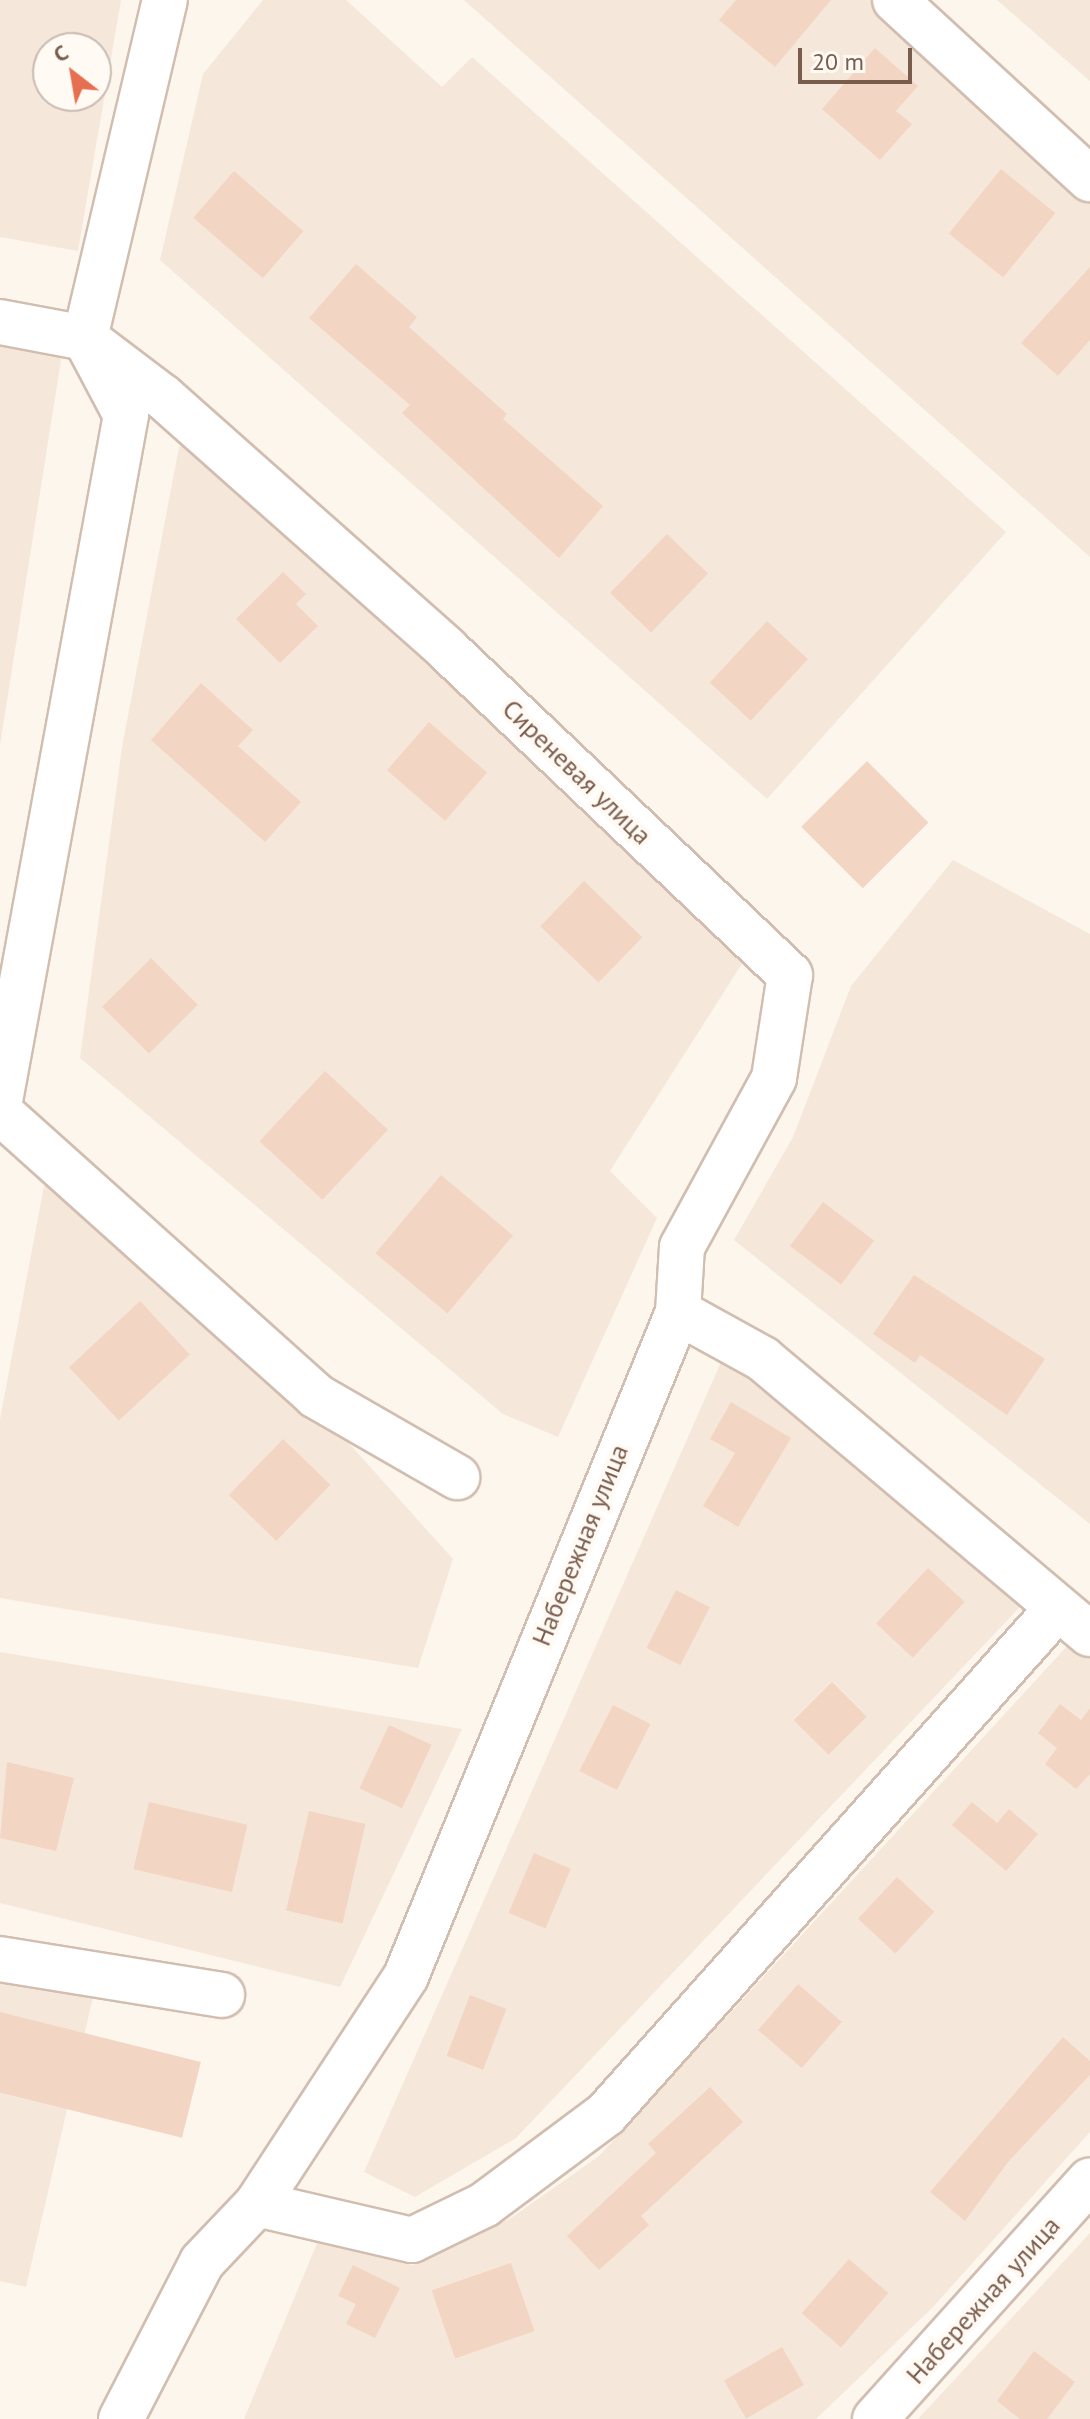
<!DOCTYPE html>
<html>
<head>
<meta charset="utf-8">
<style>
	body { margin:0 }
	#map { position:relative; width:1090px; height:2419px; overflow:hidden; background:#fdf6ec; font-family:"PT Sans",sans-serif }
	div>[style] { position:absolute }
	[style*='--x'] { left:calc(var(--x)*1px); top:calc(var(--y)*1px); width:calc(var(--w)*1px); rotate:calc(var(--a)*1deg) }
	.residential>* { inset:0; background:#f5e8da }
	.building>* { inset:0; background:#f3d5c3; transform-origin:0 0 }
	.roads { filter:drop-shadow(2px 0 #d1beb0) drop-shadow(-2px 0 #d1beb0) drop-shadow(0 2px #d1beb0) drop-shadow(0 -2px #d1beb0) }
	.minor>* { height:44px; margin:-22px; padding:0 22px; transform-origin:22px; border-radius:22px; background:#fff }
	span { translate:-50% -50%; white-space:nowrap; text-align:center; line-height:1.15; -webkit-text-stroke:8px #fffaf3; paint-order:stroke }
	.street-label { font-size:26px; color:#7a5c4d }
	.north { position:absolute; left:32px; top:32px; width:80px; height:80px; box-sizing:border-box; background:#fffaf3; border:2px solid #cabbb1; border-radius:50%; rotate:329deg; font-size:22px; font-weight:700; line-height:32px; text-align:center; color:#7a5c4d }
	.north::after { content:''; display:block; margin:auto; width:28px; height:36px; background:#e76f51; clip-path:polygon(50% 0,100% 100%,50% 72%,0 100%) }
	.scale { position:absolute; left:798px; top:48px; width:114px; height:36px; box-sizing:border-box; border:4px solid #7a5c4d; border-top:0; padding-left:10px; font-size:24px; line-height:28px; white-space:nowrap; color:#7a5c4d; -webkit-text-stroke:6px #fffaf3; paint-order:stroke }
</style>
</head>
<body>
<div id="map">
	<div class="residential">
		<i style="clip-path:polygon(evenodd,0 0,121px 0,78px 251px,0 237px,0 0,48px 48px,96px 48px,96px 96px,48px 96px,48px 48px)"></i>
		<i style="clip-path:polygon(263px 0,346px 0,442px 87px,472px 57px,1006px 532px,767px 799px,160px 260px,203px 74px)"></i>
		<i style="clip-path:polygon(464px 0,870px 0,1090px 200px,1090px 557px)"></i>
		<i style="clip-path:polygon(997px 0,1090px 0,1090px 81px)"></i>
		<i style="clip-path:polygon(0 345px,62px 354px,0 745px)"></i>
		<i style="clip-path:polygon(194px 438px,759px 937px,610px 1171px,657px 1218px,558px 1437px,503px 1414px,80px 1058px,122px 747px,179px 447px)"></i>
		<i style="clip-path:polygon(953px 860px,1090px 934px,1090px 1524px,734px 1240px,793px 1137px,851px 986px)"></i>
		<i style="clip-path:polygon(48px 1165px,264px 1349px,453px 1559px,418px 1668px,0 1598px,0 1419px)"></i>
		<i style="clip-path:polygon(733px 1335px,1037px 1589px,516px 2138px,415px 2197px,364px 2172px)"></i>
		<i style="clip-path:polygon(1090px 1621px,1090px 2132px,933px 2307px,816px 2419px,244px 2419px,320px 2236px,412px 2265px,511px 2218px,599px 2156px)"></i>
		<i style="clip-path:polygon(0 1652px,462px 1729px,340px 1987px,0 1903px)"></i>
		<i style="clip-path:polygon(0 1976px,93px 1997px,26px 2287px,0 2281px)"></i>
		<i style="clip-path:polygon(1090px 2233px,1090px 2419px,918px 2419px,1032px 2296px)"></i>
	</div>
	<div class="building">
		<i style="clip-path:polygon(736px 0,831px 0,775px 67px,719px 20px)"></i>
		<i style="clip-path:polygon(875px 48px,918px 86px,896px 111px,912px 124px,880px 160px,822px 109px)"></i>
		<i style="left:1001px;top:169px;width:70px;height:83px;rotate:39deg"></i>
		<i style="left:234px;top:171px;width:92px;height:62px;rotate:41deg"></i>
		<i style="clip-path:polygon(356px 264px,417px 317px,409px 327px,507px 414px,503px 419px,603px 506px,559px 558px,402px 413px,410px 405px,309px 318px)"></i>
		<i style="clip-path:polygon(1090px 267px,1090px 340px,1058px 376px,1021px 343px)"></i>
		<i style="left:667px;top:534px;width:57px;height:82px;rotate:44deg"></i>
		<i style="clip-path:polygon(283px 572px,306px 594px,296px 604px,318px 626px,280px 663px,236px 619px)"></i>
		<i style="left:767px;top:621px;width:56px;height:84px;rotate:43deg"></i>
		<i style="clip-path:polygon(201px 683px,253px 730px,238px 746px,301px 802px,265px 842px,151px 740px)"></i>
		<i style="left:429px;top:722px;width:77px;height:64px;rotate:41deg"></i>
		<i style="left:867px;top:761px;width:87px;height:93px;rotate:45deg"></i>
		<i style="left:584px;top:881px;width:81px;height:63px;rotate:44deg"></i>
		<i style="left:151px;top:958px;width:66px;height:69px;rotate:45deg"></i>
		<i style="left:325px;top:1071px;width:86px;height:96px;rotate:43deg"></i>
		<i style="left:441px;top:1175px;width:94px;height:102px;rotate:40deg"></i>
		<i style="left:823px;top:1202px;width:64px;height:55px;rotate:37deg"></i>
		<i style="clip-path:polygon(914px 1275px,1045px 1359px,1007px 1415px,920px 1355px,915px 1363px,873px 1334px)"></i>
		<i style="left:140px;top:1301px;width:73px;height:97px;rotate:47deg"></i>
		<i style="clip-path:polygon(731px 1402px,791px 1438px,738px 1527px,703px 1506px,735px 1453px,710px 1439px)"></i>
		<i style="left:283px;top:1439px;width:66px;height:78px;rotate:44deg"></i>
		<i style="left:928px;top:1568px;width:50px;height:76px;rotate:43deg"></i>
		<i style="left:676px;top:1590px;width:38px;height:65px;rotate:27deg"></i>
		<i style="left:832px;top:1682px;width:49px;height:54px;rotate:45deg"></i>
		<i style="clip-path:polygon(1060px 1704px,1081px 1720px,1090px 1708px,1090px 1774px,1076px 1789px,1045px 1764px,1057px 1748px,1038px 1733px)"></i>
		<i style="left:613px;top:1705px;width:42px;height:74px;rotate:27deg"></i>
		<i style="left:389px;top:1725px;width:47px;height:70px;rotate:25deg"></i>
		<i style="clip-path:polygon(7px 1762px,74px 1778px,56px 1851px,0 1838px)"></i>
		<i style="left:149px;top:1802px;width:101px;height:69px;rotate:13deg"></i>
		<i style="clip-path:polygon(972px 1802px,997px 1823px,1009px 1809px,1038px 1834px,1006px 1871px,952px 1825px)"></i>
		<i style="left:309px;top:1811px;width:58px;height:102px;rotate:13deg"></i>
		<i style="left:534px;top:1853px;width:40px;height:65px;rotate:23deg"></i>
		<i style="left:897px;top:1877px;width:51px;height:57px;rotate:43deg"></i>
		<i style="left:798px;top:1984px;width:58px;height:61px;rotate:41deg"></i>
		<i style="left:470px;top:1995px;width:39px;height:65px;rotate:21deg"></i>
		<i style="left:0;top:2012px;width:207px;height:78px;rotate:14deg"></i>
		<i style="clip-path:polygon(1063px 2037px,1090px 2061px,1090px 2075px,1008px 2162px,965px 2221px,930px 2192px)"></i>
		<i style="clip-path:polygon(710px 2087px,743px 2122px,641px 2216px,649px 2225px,599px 2270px,567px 2236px,656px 2153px,648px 2144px)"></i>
		<i style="left:849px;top:2259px;width:52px;height:72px;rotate:41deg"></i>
		<i style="left:511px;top:2263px;width:72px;height:84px;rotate:71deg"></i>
		<i style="clip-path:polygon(353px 2265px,400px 2288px,375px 2338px,346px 2324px,356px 2304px,338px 2296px)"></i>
		<i style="left:782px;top:2347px;width:44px;height:67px;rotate:60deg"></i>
		<i style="clip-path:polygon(1034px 2351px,1075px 2382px,1047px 2419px,1020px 2419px,997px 2401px)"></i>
	</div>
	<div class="roads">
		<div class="minor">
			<i style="--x:895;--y:0;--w:265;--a:42.6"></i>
			<i style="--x:0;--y:322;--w:86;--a:10.7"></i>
			<i style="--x:85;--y:338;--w:87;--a:62"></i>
			<i style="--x:126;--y:415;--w:697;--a:100.41"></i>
			<i style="--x:0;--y:1112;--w:425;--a:41.9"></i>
			<i style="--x:316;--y:1396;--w:163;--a:29.9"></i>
			<i style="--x:678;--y:1312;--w:97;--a:28.9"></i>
			<i style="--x:763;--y:1359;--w:427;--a:40.1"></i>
			<i style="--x:0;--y:1959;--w:225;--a:9.2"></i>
			<i style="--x:257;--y:2204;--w:159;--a:13.1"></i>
			<i style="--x:412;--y:2240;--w:80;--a:-25.9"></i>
			<i style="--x:484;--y:2205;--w:152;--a:-36.7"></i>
			<i style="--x:606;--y:2114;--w:677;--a:-48.23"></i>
			<i style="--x:121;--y:2419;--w:177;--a:-62.7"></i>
			<i style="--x:202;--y:2262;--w:80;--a:-46.5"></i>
			<i style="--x:257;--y:2204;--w:272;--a:-56.8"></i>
			<i style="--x:406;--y:1976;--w:718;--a:-67.72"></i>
			<i style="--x:678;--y:1312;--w:65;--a:-86.5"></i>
			<i style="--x:682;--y:1247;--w:192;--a:-61.4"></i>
			<i style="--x:774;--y:1078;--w:104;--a:-81.2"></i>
			<i style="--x:790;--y:975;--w:473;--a:-136.5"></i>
			<i style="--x:447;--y:649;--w:380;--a:-138.4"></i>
			<i style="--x:163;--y:397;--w:98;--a:-142.9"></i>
			<i style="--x:85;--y:338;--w:347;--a:-76.7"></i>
			<i style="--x:875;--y:2419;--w:321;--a:-48"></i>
		</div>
	</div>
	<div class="street-label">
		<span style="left:577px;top:772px;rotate:44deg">Сиреневая улица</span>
		<span style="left:580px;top:1545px;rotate:-68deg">Набережная улица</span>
		<span style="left:983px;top:2300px;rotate:-48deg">Набережная улица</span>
	</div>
	<div class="north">С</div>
	<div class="scale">20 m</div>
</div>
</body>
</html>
